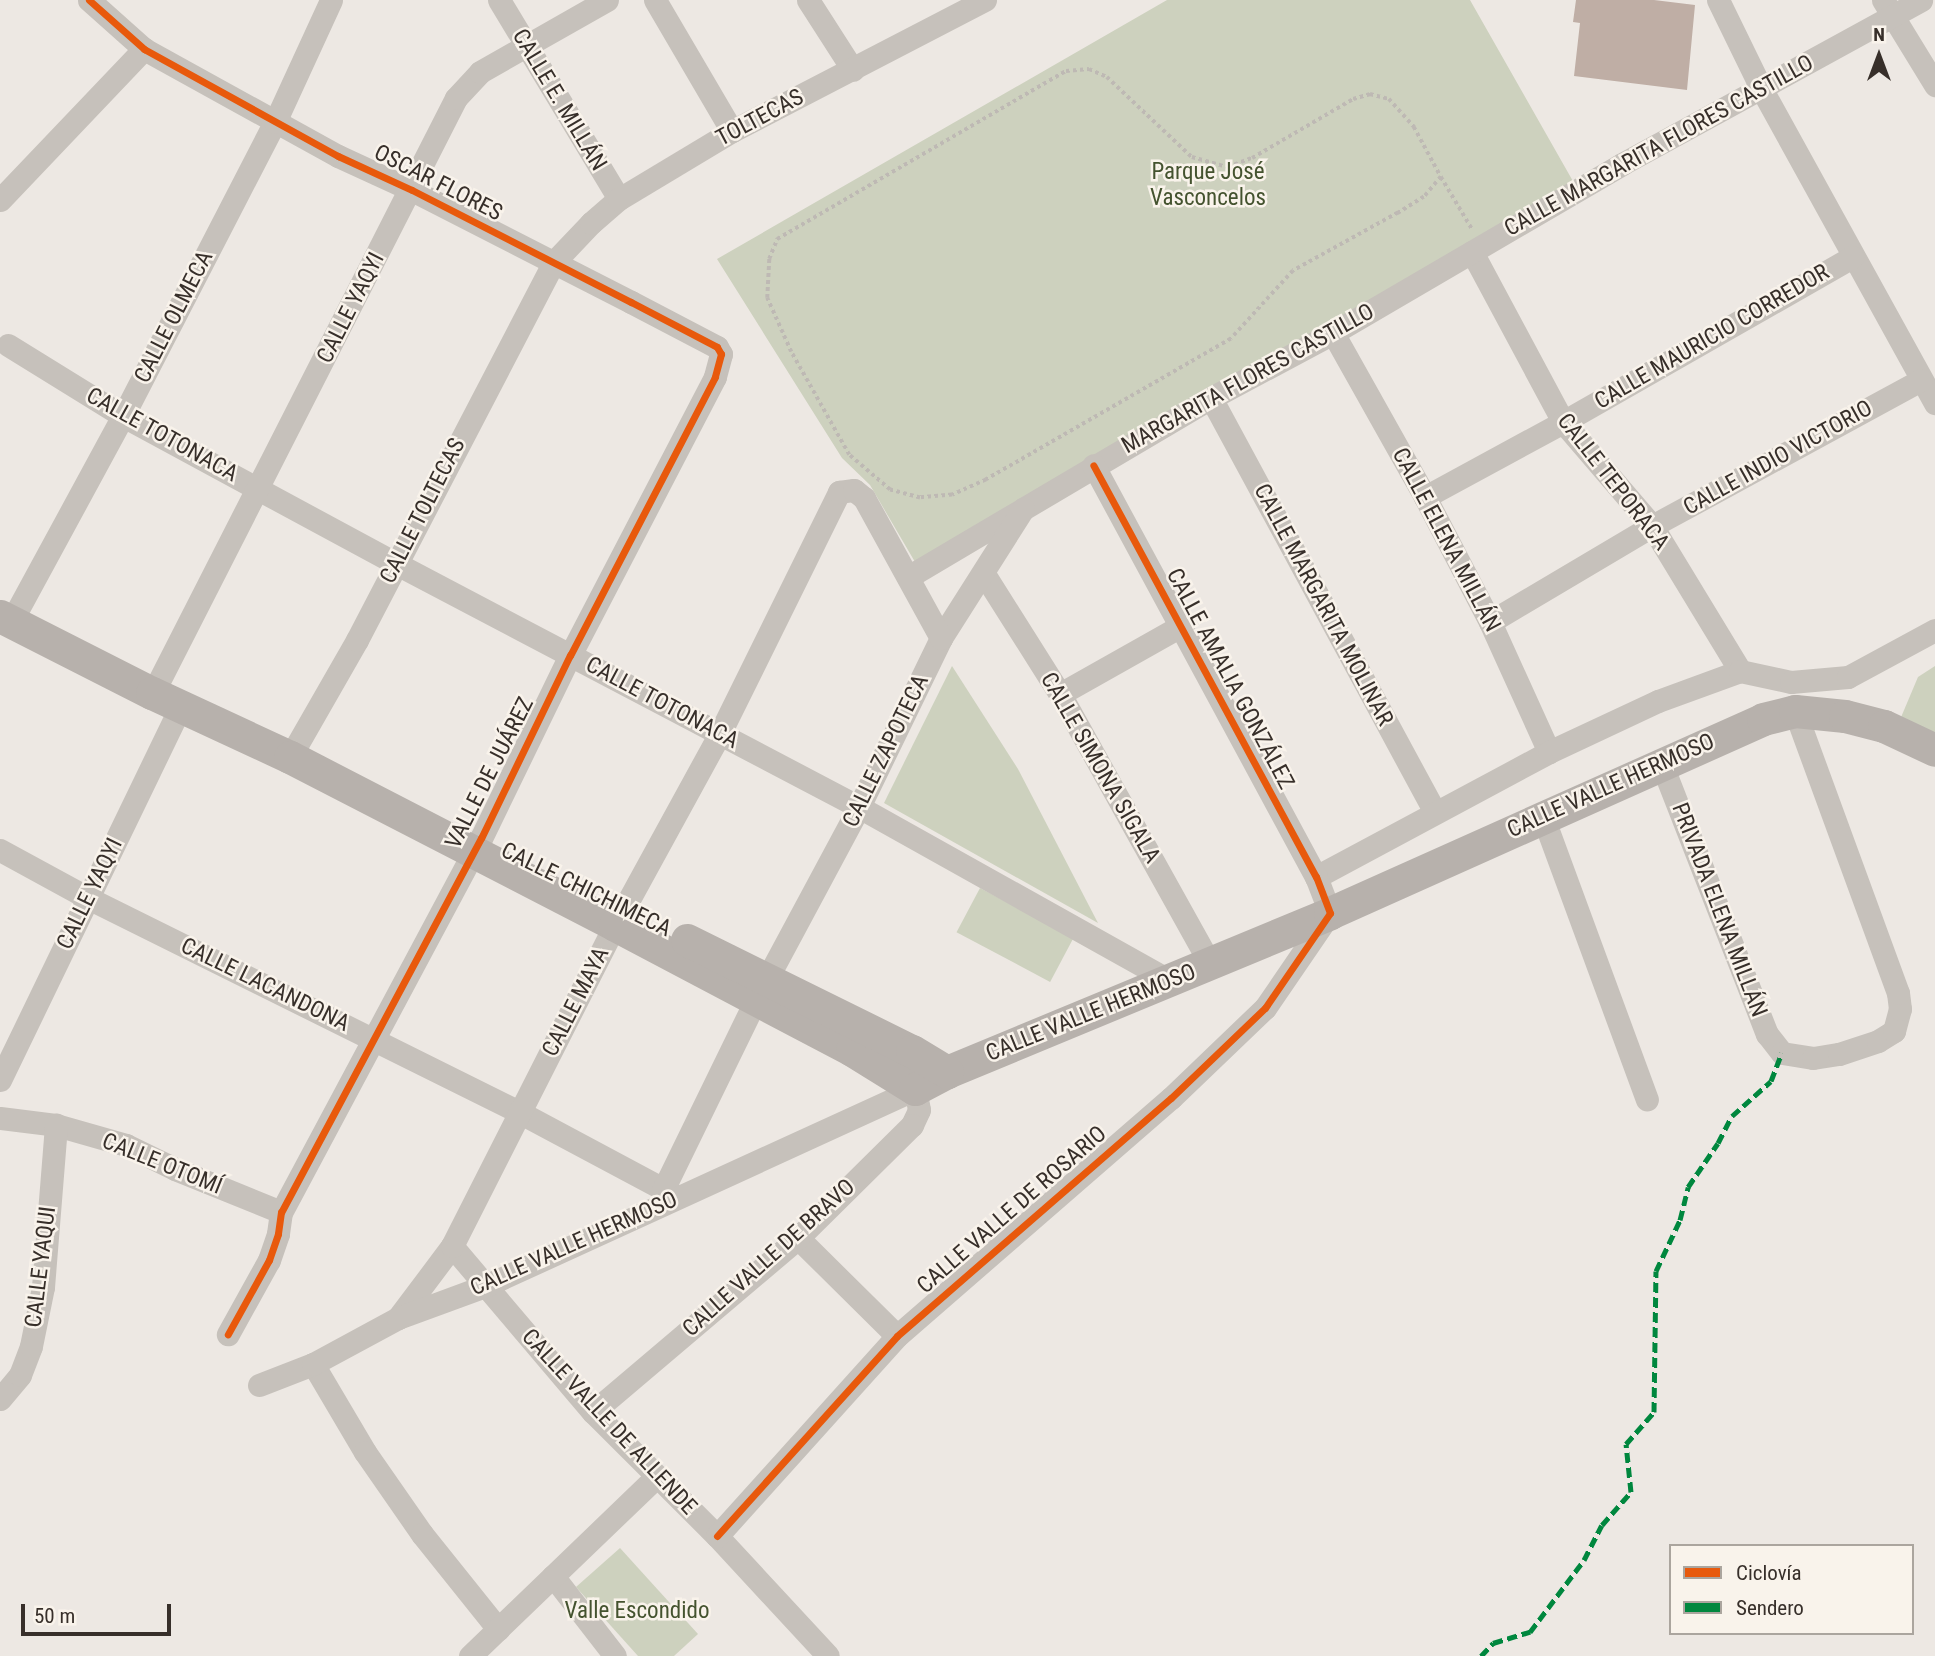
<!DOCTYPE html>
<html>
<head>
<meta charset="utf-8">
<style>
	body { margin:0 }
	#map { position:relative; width:1935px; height:1656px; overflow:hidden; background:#ede8e3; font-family:"Roboto Condensed",sans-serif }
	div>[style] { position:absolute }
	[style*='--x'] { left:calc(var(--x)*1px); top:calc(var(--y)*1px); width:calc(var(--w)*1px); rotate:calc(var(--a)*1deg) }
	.green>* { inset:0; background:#cdd1be; transform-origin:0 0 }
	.building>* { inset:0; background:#bfaea5 }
	.path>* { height:3.5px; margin-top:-1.75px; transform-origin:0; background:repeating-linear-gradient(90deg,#beb9b4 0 3.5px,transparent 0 7px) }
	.street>* { height:23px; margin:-11.5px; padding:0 11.5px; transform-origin:11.5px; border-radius:11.5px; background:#c6c1bb }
	.secondary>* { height:33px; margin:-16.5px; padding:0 16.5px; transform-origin:16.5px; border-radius:16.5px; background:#b7b1ac }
	.quiet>* { height:5px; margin-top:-2.5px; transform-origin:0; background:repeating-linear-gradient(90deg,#00873e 0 10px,transparent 0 15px) }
	.cycleway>* { height:7px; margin:-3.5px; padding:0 3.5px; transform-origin:3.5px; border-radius:3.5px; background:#e8590c }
	span { translate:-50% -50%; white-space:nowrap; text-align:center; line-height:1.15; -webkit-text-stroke:5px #f9f3eb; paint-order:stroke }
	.street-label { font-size:23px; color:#372f2a }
	.park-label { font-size:23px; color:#44532f }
	.legend { position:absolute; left:1669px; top:1544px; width:245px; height:91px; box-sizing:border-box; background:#f9f3eb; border:2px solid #aba59e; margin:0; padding:9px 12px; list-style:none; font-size:21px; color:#372f2a }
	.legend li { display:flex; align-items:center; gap:14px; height:35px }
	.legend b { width:35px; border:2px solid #aba59e }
	.north { position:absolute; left:1844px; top:21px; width:70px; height:70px; -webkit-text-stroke:5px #f9f3eb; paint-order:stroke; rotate:0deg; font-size:19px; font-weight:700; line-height:28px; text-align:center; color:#372f2a }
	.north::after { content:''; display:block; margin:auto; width:24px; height:32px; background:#372f2a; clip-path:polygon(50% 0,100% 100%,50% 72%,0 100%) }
	.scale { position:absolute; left:21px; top:1604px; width:150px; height:32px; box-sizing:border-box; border:4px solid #372f2a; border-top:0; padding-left:9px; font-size:21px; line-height:24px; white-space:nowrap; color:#372f2a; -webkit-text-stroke:5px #f9f3eb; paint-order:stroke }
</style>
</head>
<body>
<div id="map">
	<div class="green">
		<i style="clip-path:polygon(1167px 0,1470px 0,1574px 183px,915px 562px,870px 485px,842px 458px,717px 259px)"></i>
		<i style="clip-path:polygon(952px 666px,1018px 769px,1098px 923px,884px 803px)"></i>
		<i style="clip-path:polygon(1935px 666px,1935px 741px,1899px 722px,1918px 677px)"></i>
		<i style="left:980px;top:888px;width:106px;height:50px;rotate:28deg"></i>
		<i style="clip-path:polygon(620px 1548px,698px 1634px,674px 1656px,638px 1656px,576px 1587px)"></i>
	</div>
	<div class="building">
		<i style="clip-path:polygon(1576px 0,1654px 0,1695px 5px,1687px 90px,1574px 76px,1580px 23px,1573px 22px)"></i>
	</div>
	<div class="path">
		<i style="--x:1089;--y:69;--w:20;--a:24"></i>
		<i style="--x:1107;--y:77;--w:117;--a:43.3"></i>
		<i style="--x:1192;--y:157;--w:37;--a:16"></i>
		<i style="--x:1228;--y:167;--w:26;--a:-21"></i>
		<i style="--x:1252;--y:158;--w:117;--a:-30.3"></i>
		<i style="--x:1353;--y:99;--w:18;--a:-16"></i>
		<i style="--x:1370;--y:94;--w:20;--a:15"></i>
		<i style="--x:1389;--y:99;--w:38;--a:48"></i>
		<i style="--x:1414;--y:127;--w:57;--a:61.6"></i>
		<i style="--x:1441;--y:177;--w:26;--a:130"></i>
		<i style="--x:1424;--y:197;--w:31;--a:148"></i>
		<i style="--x:1398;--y:213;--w:120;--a:151.1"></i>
		<i style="--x:1293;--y:271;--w:92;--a:132.4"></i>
		<i style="--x:1231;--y:339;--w:283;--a:150.1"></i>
		<i style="--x:986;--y:480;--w:37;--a:156"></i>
		<i style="--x:952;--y:495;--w:32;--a:175"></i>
		<i style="--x:920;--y:498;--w:31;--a:-165"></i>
		<i style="--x:890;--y:490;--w:54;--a:-139.5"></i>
		<i style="--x:849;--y:455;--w:118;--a:-119.4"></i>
		<i style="--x:791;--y:352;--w:59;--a:-114"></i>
		<i style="--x:767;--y:298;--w:39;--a:-87"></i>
		<i style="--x:769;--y:259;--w:22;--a:-68"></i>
		<i style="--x:777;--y:239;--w:334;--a:-30.2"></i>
		<i style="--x:1066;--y:71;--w:23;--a:-5"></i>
		<i style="--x:1441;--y:177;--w:61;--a:59.2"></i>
	</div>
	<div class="street">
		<i style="--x:89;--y:0;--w:74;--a:41.7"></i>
		<i style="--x:144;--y:49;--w:222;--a:28.9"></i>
		<i style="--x:338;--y:156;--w:81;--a:24.7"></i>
		<i style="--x:412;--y:190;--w:246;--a:27.1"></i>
		<i style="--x:631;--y:302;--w:97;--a:27.6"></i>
		<i style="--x:717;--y:347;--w:8;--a:60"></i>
		<i style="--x:721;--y:354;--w:24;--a:105"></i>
		<i style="--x:715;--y:377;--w:314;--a:117.5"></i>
		<i style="--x:570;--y:655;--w:203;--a:115.9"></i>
		<i style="--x:481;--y:838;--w:424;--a:118.1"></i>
		<i style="--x:281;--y:1212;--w:22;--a:98"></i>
		<i style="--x:278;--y:1234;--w:28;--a:109"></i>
		<i style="--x:269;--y:1260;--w:85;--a:119"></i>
		<i style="--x:499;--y:0;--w:232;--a:58.9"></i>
		<i style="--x:655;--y:0;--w:152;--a:59.6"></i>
		<i style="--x:808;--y:0;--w:83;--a:57.3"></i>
		<i style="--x:1718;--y:0;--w:98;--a:64"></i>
		<i style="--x:1761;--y:88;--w:360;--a:61.1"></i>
		<i style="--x:1883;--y:0;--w:100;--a:58.5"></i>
		<i style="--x:0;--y:200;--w:209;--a:-46.4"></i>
		<i style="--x:1472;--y:252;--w:193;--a:61.8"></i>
		<i style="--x:1563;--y:422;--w:137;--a:49.4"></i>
		<i style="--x:1652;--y:526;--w:170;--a:58.7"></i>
		<i style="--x:1333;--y:333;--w:188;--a:60.7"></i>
		<i style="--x:1425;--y:497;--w:141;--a:62.5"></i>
		<i style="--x:1490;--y:622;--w:143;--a:65.6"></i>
		<i style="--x:8;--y:345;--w:135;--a:31.7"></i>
		<i style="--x:123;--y:416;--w:309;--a:28.4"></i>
		<i style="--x:395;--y:563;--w:524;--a:27.74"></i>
		<i style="--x:859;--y:807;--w:355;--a:29.2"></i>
		<i style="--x:1211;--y:398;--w:471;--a:61.6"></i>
		<i style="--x:1425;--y:497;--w:157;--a:-28.5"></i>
		<i style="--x:1563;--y:422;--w:333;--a:-29.7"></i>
		<i style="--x:984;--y:574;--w:142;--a:57.7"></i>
		<i style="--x:1060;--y:694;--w:309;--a:60.9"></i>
		<i style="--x:908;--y:577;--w:352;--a:-30.6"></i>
		<i style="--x:1211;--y:398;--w:138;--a:-28"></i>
		<i style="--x:1333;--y:333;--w:335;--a:-30.3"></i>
		<i style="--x:1622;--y:164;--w:341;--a:-28.7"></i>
		<i style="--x:11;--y:622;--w:234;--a:-61.5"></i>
		<i style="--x:123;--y:416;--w:331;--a:-62.7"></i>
		<i style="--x:275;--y:122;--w:134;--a:-65.3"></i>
		<i style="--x:1490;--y:622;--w:188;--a:-30.7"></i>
		<i style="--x:1652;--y:526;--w:306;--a:-28.5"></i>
		<i style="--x:160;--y:679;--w:652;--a:-63"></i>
		<i style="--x:456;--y:98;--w:35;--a:-47"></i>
		<i style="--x:480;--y:72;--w:146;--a:-29.6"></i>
		<i style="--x:1060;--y:694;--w:137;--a:-29.4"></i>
		<i style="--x:290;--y:757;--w:135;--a:-60.2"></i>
		<i style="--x:357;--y:640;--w:425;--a:-62.5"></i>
		<i style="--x:553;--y:263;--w:55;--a:-46.5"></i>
		<i style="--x:591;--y:223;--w:37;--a:-41"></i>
		<i style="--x:619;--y:199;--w:132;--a:-31"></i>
		<i style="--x:732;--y:131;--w:285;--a:-27.4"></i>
		<i style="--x:1662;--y:765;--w:289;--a:68.7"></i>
		<i style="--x:1767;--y:1034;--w:24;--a:52"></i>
		<i style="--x:1782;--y:1053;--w:31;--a:9"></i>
		<i style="--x:1813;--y:1058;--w:26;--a:-9"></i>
		<i style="--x:1839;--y:1054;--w:41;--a:-18.4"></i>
		<i style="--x:1878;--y:1041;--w:19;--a:-32"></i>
		<i style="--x:1894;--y:1031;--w:23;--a:-75"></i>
		<i style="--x:1900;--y:1009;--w:16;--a:-97"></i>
		<i style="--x:1898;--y:993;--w:300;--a:-110.1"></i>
		<i style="--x:1543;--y:817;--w:301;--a:69.8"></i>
		<i style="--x:0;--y:850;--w:100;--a:28.6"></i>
		<i style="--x:88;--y:898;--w:481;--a:26.4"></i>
		<i style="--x:519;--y:1112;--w:178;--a:28.1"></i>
		<i style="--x:1316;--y:877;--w:264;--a:-28.2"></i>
		<i style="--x:1549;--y:752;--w:120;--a:-25.1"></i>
		<i style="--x:1658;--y:701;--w:87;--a:-20.1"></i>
		<i style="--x:1740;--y:671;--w:52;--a:12.2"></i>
		<i style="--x:1791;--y:682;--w:57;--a:-5"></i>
		<i style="--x:1848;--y:677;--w:99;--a:-28.4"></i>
		<i style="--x:0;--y:1080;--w:414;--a:-64.2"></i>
		<i style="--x:0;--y:1118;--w:56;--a:7.1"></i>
		<i style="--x:56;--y:1125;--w:73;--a:15.9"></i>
		<i style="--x:126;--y:1145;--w:55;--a:26.1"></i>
		<i style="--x:175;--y:1169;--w:114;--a:22.1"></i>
		<i style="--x:663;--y:1190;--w:210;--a:-64"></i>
		<i style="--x:755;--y:1001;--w:220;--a:-61.8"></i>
		<i style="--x:859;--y:807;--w:188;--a:-64.1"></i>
		<i style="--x:941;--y:638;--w:153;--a:-57.6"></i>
		<i style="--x:798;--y:1238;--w:139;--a:44.7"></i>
		<i style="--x:452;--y:1246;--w:218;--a:49.7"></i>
		<i style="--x:593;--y:1412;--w:175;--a:45"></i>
		<i style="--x:717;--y:1536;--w:163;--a:47.2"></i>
		<i style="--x:398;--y:1318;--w:90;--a:-53.1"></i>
		<i style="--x:452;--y:1246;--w:360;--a:-63.1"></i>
		<i style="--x:615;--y:925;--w:219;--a:-61.3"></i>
		<i style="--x:720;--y:733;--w:269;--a:-63.7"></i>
		<i style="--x:839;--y:492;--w:15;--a:-8"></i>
		<i style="--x:854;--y:490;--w:13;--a:39"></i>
		<i style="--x:864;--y:498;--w:160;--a:61.2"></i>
		<i style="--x:313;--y:1364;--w:102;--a:59.4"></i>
		<i style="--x:365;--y:1452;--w:100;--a:55.2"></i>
		<i style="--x:422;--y:1534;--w:122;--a:51.3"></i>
		<i style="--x:259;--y:1385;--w:58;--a:-21.3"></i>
		<i style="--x:313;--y:1364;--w:97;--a:-28.4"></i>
		<i style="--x:398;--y:1318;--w:93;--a:-20.2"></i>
		<i style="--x:485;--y:1286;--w:473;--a:-24.6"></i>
		<i style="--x:915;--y:1089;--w:21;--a:79"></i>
		<i style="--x:919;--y:1110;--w:17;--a:115"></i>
		<i style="--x:912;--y:1125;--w:161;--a:135.3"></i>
		<i style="--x:798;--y:1238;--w:269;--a:139.7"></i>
		<i style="--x:0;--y:1399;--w:31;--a:-50"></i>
		<i style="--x:20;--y:1375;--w:31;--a:-69"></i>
		<i style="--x:31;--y:1346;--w:60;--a:-78.5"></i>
		<i style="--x:43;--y:1287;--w:163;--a:-85.4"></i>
		<i style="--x:717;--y:1536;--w:269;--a:-48"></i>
		<i style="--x:897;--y:1336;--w:363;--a:-41"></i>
		<i style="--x:1171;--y:1098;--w:130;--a:-43.8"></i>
		<i style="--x:1265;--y:1008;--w:115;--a:-55.6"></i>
		<i style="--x:1330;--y:913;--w:39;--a:-111"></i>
		<i style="--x:1316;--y:877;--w:468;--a:-118.4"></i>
		<i style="--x:553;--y:1576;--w:101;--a:52.2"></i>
		<i style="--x:470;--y:1656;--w:258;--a:-43.9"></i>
	</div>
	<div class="secondary">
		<i style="--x:0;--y:616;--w:170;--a:26.9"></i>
		<i style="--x:152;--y:693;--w:152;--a:24.9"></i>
		<i style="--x:290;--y:757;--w:366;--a:27.3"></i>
		<i style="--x:615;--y:925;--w:268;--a:27.8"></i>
		<i style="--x:852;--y:1050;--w:74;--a:31.8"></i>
		<i style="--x:915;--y:1089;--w:36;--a:-28"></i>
		<i style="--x:947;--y:1072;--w:415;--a:-22.5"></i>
		<i style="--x:1330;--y:913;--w:474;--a:-24.1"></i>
		<i style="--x:1763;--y:719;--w:33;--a:-14"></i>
		<i style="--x:1795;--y:711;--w:50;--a:5.7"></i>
		<i style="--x:1845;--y:716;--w:40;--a:14.4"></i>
		<i style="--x:1884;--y:726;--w:56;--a:25.2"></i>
		<i style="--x:687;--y:940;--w:251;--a:26.3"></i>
		<i style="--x:912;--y:1051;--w:41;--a:31"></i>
	</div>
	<div class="quiet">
		<i style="--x:1481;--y:1656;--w:18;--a:-47"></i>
		<i style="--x:1493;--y:1643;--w:39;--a:-17"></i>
		<i style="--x:1530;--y:1632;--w:90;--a:-53.1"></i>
		<i style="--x:1584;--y:1560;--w:39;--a:-63"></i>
		<i style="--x:1602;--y:1525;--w:44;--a:-48.7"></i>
		<i style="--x:1631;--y:1492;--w:48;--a:-95.9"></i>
		<i style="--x:1626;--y:1444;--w:43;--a:-48.8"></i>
		<i style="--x:1654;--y:1412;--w:141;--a:-89.2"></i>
		<i style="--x:1656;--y:1271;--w:56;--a:-64.8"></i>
		<i style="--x:1680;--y:1220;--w:34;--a:-76"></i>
		<i style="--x:1688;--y:1187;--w:53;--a:-55.7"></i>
		<i style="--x:1718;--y:1143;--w:30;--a:-63"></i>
		<i style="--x:1732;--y:1116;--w:52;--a:-41.9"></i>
		<i style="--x:1771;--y:1081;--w:30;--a:-69"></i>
	</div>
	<div class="cycleway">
		<i style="--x:89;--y:0;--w:74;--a:41.7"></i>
		<i style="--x:144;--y:49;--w:222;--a:28.9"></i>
		<i style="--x:338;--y:156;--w:81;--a:24.7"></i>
		<i style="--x:412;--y:190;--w:246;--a:27.1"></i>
		<i style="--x:631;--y:302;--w:97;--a:27.6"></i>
		<i style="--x:717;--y:347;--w:8;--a:60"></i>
		<i style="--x:721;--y:354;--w:24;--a:105"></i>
		<i style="--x:715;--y:377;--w:314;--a:117.5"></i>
		<i style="--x:570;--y:655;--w:203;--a:115.9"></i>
		<i style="--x:481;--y:838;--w:424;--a:118.1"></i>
		<i style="--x:281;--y:1212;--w:22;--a:98"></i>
		<i style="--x:278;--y:1234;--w:28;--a:109"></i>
		<i style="--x:269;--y:1260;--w:85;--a:119"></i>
		<i style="--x:717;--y:1536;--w:269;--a:-48"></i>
		<i style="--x:897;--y:1336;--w:363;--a:-41"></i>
		<i style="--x:1171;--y:1098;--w:130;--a:-43.8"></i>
		<i style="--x:1265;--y:1008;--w:115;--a:-55.6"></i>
		<i style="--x:1330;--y:913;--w:39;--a:-111"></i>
		<i style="--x:1316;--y:877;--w:468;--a:-118.4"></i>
	</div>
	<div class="street-label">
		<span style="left:559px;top:100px;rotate:59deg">CALLE E. MILLÁN</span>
		<span style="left:760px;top:118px;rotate:-28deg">TOLTECAS</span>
		<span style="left:1659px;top:146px;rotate:-29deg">CALLE MARGARITA FLORES CASTILLO</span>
		<span style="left:438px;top:183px;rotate:27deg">OSCAR FLORES</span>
		<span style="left:351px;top:308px;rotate:-63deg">CALLE YAQYI</span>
		<span style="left:174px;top:317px;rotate:-63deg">CALLE OLMECA</span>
		<span style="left:1712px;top:337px;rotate:-30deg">CALLE MAURICIO CORREDOR</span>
		<span style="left:1248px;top:379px;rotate:-29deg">MARGARITA FLORES CASTILLO</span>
		<span style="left:162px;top:435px;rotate:29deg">CALLE TOTONACA</span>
		<span style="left:1778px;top:458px;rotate:-29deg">CALLE INDIO VICTORIO</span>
		<span style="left:1613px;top:482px;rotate:52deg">CALLE TEPORACA</span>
		<span style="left:423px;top:511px;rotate:-63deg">CALLE TOLTECAS</span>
		<span style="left:1446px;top:540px;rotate:62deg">CALLE ELENA MILLÁN</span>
		<span style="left:1323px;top:605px;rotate:62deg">CALLE MARGARITA MOLINAR</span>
		<span style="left:1230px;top:679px;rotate:62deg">CALLE AMALIA GONZÁLEZ</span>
		<span style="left:662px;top:703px;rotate:28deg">CALLE TOTONACA</span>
		<span style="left:886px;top:751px;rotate:-64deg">CALLE ZAPOTECA</span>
		<span style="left:1100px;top:768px;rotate:60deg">CALLE SIMONA SIGALA</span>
		<span style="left:490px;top:773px;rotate:-63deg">VALLE DE JUÁREZ</span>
		<span style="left:1611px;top:786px;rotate:-24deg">CALLE VALLE HERMOSO</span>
		<span style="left:586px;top:890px;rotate:26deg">CALLE CHICHIMECA</span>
		<span style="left:90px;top:894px;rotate:-64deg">CALLE YAQYI</span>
		<span style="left:1719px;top:910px;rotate:69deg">PRIVADA ELENA MILLÁN</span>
		<span style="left:265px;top:985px;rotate:26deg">CALLE LACANDONA</span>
		<span style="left:576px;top:1002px;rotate:-63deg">CALLE MAYA</span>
		<span style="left:1091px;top:1013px;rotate:-22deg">CALLE VALLE HERMOSO</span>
		<span style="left:162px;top:1164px;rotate:22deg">CALLE OTOMÍ</span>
		<span style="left:1012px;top:1210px;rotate:-41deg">CALLE VALLE DE ROSARIO</span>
		<span style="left:574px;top:1244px;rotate:-24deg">CALLE VALLE HERMOSO</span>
		<span style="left:769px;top:1258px;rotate:-42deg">CALLE VALLE DE BRAVO</span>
		<span style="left:41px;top:1267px;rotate:-83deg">CALLE YAQUI</span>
		<span style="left:609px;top:1422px;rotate:47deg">CALLE VALLE DE ALLENDE</span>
	</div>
	<div class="park-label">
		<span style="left:1208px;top:185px">Parque José<br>Vasconcelos</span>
		<span style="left:637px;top:1611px">Valle Escondido</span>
	</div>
	<ul class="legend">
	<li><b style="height:9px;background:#e8590c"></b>Ciclovía</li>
	<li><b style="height:9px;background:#00873e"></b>Sendero</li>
	</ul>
	<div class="north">N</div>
	<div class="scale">50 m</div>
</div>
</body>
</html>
